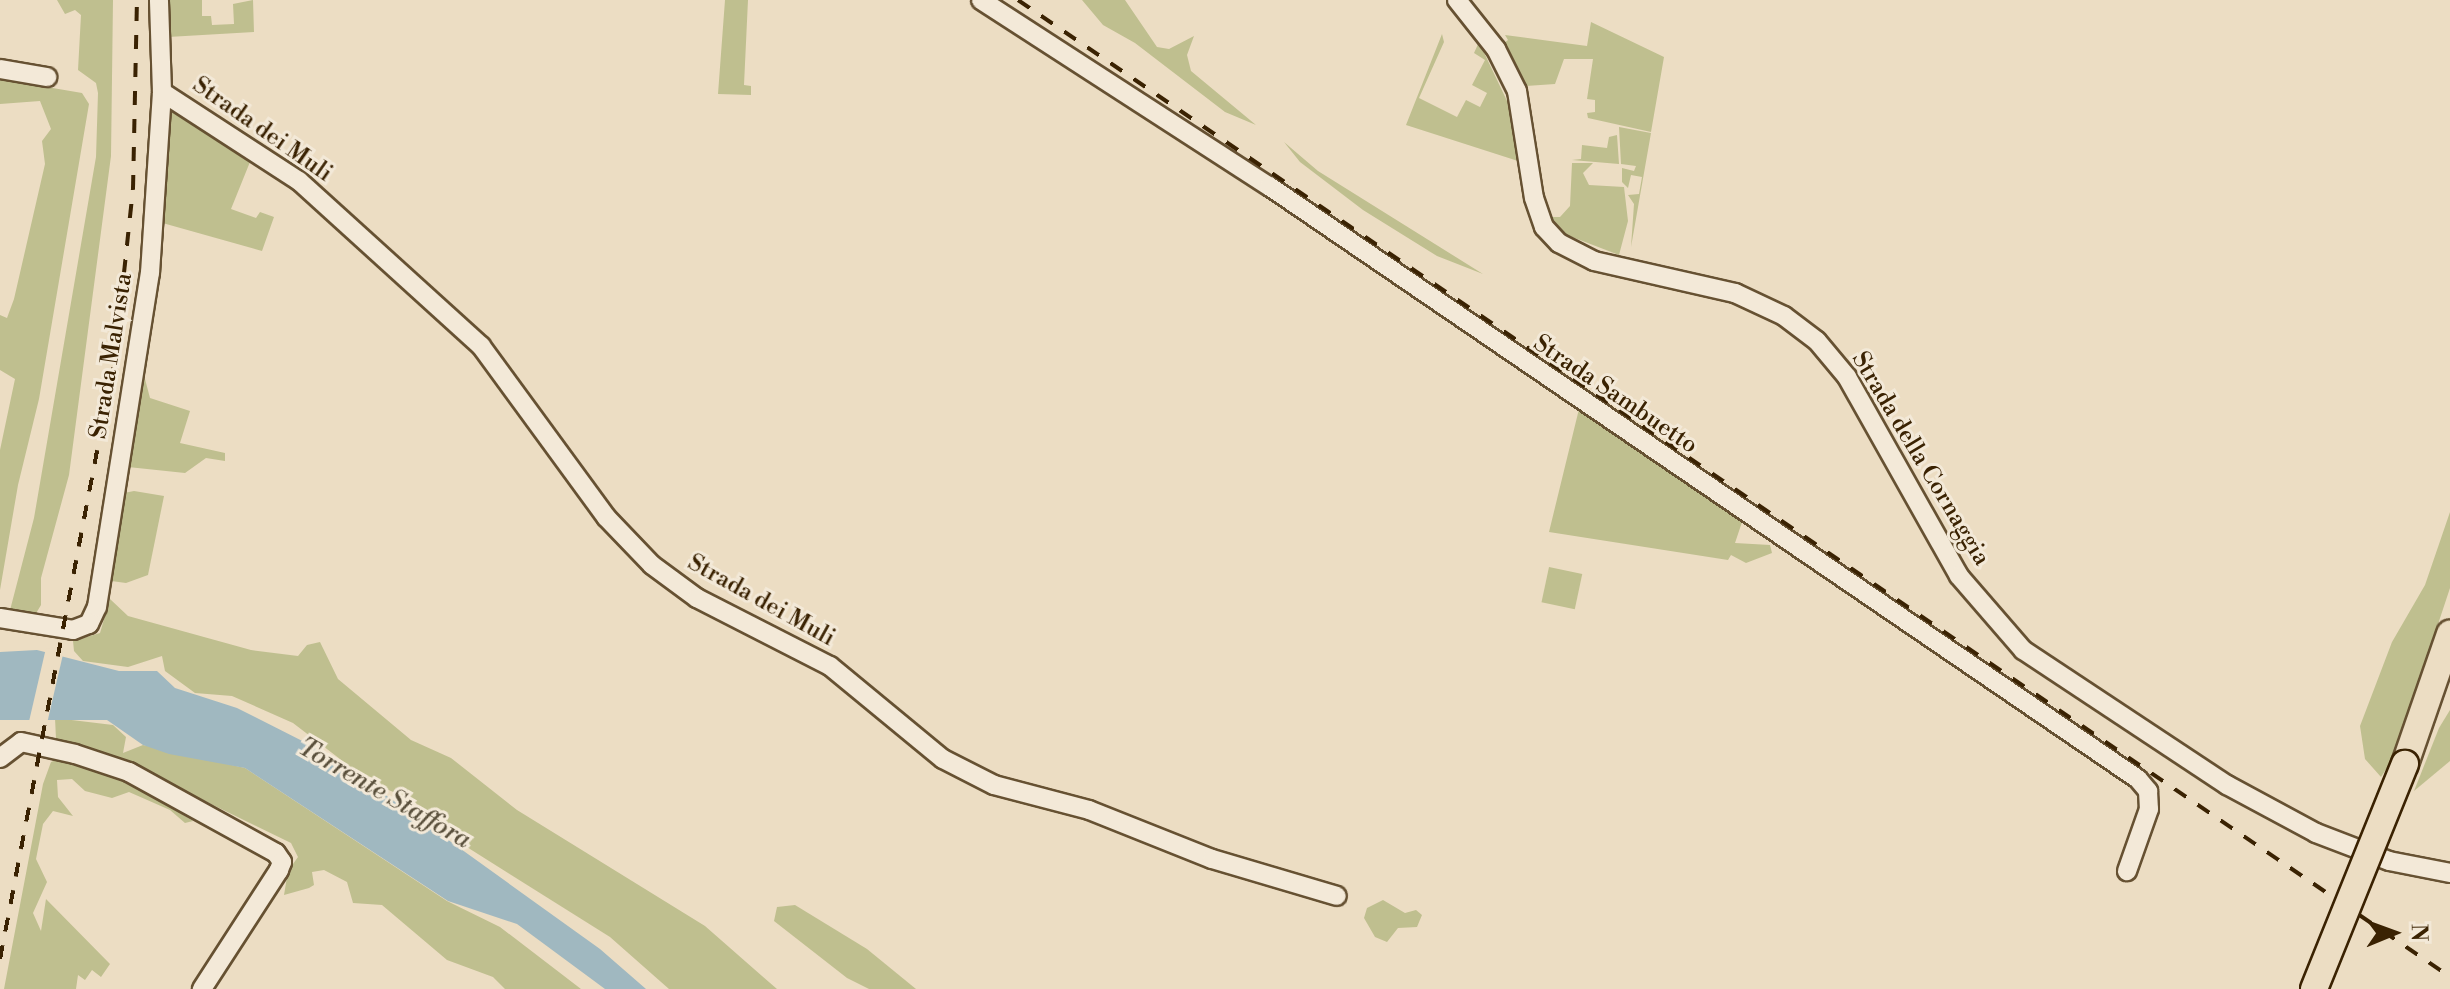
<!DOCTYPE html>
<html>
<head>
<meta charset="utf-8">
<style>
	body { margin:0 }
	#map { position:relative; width:2450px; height:989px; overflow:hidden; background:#ecddc3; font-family:"Libre Bodoni",serif }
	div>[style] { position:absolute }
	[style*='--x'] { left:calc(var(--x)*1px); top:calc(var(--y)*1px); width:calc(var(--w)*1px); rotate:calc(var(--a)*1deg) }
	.green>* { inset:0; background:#bfbf8f; transform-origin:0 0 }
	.water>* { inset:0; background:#a0b8c0 }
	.pier>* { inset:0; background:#ecddc3; transform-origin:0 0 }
	.roads { filter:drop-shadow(2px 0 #665132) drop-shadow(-2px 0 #665132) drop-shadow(0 2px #665132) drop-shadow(0 -2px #665132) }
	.minor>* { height:18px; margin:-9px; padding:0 9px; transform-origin:9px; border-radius:9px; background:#f3e9d8 }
	.highway>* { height:26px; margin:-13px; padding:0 13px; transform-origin:13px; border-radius:13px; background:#ecddc3 }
	.rail>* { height:4px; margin-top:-2px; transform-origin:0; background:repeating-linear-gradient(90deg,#3a2202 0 14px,transparent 0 28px) }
	.bridges { filter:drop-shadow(2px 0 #3a2202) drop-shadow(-2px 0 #3a2202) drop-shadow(0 2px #3a2202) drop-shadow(0 -2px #3a2202) }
	.highway-bridge>* { height:26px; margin:-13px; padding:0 13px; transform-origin:13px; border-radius:13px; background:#ecddc3 }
	span { translate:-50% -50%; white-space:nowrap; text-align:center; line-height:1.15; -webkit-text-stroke:6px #f3e9d8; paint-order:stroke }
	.street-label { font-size:24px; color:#3a2202 }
	.water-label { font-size:26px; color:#594f3b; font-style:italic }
	.north { position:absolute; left:2354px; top:893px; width:80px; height:80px; -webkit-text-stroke:6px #f3e9d8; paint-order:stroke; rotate:89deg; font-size:22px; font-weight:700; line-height:32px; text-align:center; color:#3a2202 }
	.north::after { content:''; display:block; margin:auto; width:28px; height:36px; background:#3a2202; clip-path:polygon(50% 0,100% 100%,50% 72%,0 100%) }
</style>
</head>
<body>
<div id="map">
	<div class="green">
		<i style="clip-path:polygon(57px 0,113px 0,111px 156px,69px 475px,41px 578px,41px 605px,35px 615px,9px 614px,34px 518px,96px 157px,98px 93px,96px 83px,78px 70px,81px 15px,75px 10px,65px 14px)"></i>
		<i style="clip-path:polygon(167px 0,202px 0,202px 16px,211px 16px,212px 25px,234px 24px,233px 4px,253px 0,254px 32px,168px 37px)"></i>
		<i style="clip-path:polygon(725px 0,748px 0,744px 85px,751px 86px,751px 95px,718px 94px)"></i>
		<i style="clip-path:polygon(1082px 0,1125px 0,1157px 47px,1169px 49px,1194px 36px,1187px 55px,1191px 71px,1256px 125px,1225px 112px,1135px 43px,1103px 25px)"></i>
		<i style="clip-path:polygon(1591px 22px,1664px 57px,1651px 132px,1588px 118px,1587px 113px,1595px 112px,1595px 100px,1587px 99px,1593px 59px,1564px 59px,1555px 84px,1526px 86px,1503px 44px,1508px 40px,1505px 35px,1587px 46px)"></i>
		<i style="clip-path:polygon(1442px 34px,1444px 42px,1419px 98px,1457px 117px,1466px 100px,1480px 107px,1487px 93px,1472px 85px,1485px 60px,1474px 53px,1479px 42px,1508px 103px,1518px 161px,1406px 125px)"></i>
		<i style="clip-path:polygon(0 79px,82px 93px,89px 104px,39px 399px,18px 485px,0 590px,0 450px,15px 379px,0 370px,0 315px,7px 318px,14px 299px,45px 164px,42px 141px,51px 129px,40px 101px,0 104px)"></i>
		<i style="clip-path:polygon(170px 103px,252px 157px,231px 209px,256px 218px,260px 212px,274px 217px,262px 251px,159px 222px)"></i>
		<i style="clip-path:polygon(1619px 127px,1651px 133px,1631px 247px,1634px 204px,1628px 195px,1639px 194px,1642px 177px,1631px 175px,1628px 188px,1622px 182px,1622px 168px,1634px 171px,1636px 166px,1621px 164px)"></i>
		<i style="clip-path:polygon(1617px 135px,1619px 164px,1572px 160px,1581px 159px,1582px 145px,1607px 148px,1609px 137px)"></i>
		<i style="clip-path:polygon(1284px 142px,1318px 171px,1483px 274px,1437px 256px,1363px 210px,1300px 162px)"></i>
		<i style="clip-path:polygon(1572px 163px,1593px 163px,1583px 173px,1589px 185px,1624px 187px,1628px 221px,1619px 255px,1567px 235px,1551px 217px,1560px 217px,1570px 206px)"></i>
		<i style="clip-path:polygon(139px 378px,145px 379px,150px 398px,190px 411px,180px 443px,225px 453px,225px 461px,206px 458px,185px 473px,128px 467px)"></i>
		<i style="clip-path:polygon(1579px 409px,1743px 519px,1735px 543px,1770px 545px,1772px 553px,1746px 563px,1731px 555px,1728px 560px,1549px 532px)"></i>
		<i style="clip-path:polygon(134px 491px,164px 496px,148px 575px,126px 583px,104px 580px,119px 494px)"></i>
		<i style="clip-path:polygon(2450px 512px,2450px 588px,2394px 757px,2381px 777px,2365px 759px,2360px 726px,2392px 642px,2425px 585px)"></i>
		<i style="left:1549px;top:567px;width:34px;height:36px;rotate:12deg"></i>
		<i style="clip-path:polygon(110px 599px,128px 616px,251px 650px,298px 656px,307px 645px,320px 642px,338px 679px,411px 740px,451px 758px,517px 810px,705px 926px,777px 989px,669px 989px,610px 937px,470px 849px,412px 800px,370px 782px,293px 723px,232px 696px,195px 693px,165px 671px,162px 656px,128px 667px,83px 661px,74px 651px,73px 641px,100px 633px)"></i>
		<i style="clip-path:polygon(2450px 710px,2450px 761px,2414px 791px,2439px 728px)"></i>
		<i style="clip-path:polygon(55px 718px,113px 725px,126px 737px,123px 753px,143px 745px,245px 768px,447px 901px,500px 927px,581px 989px,505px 989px,493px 977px,447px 960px,382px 905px,353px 903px,347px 882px,324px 870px,312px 872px,314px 885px,309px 888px,284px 895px,288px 871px,298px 857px,291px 843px,162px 780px,56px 739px)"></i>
		<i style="clip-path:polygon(59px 759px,135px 785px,193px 821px,185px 823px,170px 810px,129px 792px,112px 798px,85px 791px,72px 779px,57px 780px,58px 797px,73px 816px,53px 811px,43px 824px,36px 859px,47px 882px,33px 913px,41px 931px,46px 899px,110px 964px,101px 977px,92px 970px,85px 980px,78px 975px,76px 989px,4px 989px,43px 784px,51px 762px)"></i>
		<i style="clip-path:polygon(1383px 900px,1405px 913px,1416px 910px,1422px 915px,1417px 927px,1398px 928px,1387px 942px,1375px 937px,1364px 918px,1367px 908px)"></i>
		<i style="clip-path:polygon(795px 905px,867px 949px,916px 989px,869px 989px,847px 978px,774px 921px,777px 907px)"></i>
	</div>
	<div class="water">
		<i style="clip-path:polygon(37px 650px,119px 671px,157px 671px,175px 688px,237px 708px,330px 755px,600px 949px,646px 989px,605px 989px,517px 924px,448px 901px,245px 768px,169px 754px,143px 745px,107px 720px,0 720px,0 652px)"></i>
	</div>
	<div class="pier">
		<i style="left:46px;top:648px;width:18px;height:76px;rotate:13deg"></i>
	</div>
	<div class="roads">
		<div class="minor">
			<i style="--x:981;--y:0;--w:343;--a:32.9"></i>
			<i style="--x:1269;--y:186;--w:1052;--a:34.31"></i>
			<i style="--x:2138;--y:779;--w:16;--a:50"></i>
			<i style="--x:2148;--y:791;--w:18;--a:87"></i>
			<i style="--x:2149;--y:809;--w:66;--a:109.5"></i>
			<i style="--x:1457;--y:0;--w:63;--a:51.5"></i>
			<i style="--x:1496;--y:49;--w:47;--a:63.4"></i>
			<i style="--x:1517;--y:91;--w:108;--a:81"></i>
			<i style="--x:1534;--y:198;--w:31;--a:71"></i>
			<i style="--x:1544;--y:227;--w:22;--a:47"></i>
			<i style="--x:1559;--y:243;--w:39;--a:27"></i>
			<i style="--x:1594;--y:261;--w:145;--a:12.8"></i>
			<i style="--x:1735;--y:293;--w:54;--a:25.1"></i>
			<i style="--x:1784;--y:316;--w:41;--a:37.1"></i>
			<i style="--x:1817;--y:341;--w:47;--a:50.2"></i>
			<i style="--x:1847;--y:377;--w:228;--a:60.6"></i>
			<i style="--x:1959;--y:576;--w:98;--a:49.1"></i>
			<i style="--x:2023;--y:650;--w:245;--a:33.5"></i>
			<i style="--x:2227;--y:785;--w:101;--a:28.3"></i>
			<i style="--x:2316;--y:833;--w:78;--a:21"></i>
			<i style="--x:2389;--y:861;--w:62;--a:11.1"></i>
			<i style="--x:0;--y:69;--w:48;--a:9.7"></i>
			<i style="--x:162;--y:92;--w:163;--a:33"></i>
			<i style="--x:299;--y:181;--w:246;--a:42.2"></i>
			<i style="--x:481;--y:346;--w:212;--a:53.8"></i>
			<i style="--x:606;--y:517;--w:66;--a:46.2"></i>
			<i style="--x:652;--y:565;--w:56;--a:36.3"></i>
			<i style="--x:697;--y:598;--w:149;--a:27.1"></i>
			<i style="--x:830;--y:666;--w:146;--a:39.5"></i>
			<i style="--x:943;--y:759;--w:57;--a:27"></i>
			<i style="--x:994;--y:785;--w:98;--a:14.7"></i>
			<i style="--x:1089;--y:810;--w:132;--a:21.7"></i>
			<i style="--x:1212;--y:859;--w:130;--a:16.5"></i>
			<i style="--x:0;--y:618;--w:74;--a:9.3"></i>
			<i style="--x:73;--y:630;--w:17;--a:-21"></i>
			<i style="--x:89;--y:624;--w:19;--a:-65"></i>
			<i style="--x:97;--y:607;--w:338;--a:-81"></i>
			<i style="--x:150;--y:273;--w:181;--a:-86.2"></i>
			<i style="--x:162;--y:92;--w:92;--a:-91.9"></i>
			<i style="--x:0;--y:758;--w:26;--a:-37"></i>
			<i style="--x:21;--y:742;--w:55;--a:12.5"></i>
			<i style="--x:75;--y:754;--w:57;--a:18.4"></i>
			<i style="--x:129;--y:772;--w:168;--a:28.9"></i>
			<i style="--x:276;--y:853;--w:11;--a:56"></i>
			<i style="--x:282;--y:862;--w:9;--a:111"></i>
			<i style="--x:279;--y:870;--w:142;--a:122.9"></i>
		</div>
		<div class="highway">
			<i style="--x:2405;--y:764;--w:138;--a:-70.9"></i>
		</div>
	</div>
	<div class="rail">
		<i style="--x:1018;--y:0;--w:1734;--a:34.3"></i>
		<i style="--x:0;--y:959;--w:613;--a:-79.19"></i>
		<i style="--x:115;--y:357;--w:169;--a:-83.9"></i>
		<i style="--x:133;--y:189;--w:189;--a:-88.8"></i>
	</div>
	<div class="bridges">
		<div class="highway-bridge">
			<i style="--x:2314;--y:989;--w:243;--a:-68"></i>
		</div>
	</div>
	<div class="street-label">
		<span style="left:262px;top:130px;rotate:35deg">Strada dei Muli</span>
		<span style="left:112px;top:356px;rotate:-81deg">Strada Malvista</span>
		<span style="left:1615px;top:395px;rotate:34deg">Strada Sambuetto</span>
		<span style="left:1920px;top:459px;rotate:59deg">Strada della Cornaggia</span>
		<span style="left:761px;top:601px;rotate:29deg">Strada dei Muli</span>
	</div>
	<div class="water-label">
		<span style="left:384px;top:794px;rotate:30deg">Torrente Staffora</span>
	</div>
	<div class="north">N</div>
</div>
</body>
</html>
